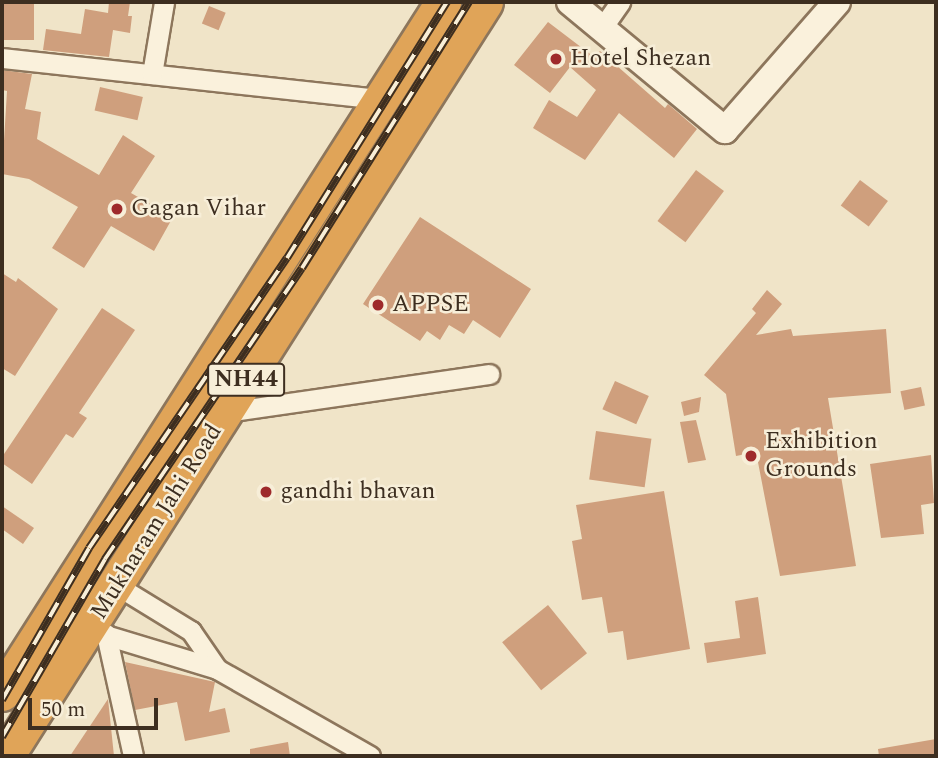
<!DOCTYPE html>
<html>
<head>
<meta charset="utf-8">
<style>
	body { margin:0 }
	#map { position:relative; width:938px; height:758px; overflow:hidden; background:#f0e4c8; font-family:Spectral,serif }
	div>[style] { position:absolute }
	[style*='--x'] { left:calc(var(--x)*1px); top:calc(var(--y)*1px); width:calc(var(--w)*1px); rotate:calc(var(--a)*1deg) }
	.building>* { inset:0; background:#cf9f7d; transform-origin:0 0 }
	.roads { filter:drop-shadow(2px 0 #8d765c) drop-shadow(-2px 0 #8d765c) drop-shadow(0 2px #8d765c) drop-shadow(0 -2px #8d765c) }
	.street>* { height:19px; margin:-9.5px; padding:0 9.5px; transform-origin:9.5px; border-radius:9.5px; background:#faf1dc }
	.secondary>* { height:26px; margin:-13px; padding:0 13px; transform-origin:13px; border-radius:13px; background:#faf1dc }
	.highway>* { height:35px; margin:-17.5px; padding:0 17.5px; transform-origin:17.5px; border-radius:17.5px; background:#e0a458 }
	.rail>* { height:8px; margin-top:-4px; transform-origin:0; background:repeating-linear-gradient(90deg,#f7eed8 0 16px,#3d2e20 0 32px); box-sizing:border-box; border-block:2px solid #3d2e20 }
	.dots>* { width:19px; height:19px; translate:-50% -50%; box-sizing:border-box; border:4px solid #f7eed8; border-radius:50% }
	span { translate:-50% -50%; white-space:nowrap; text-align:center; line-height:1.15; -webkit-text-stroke:5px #f7eed8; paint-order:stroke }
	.shield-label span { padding:2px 5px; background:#f7eed8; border:2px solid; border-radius:5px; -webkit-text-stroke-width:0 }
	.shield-label { font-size:23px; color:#3d2e20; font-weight:700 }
	.poi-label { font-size:24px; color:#3d2e20 }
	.left { translate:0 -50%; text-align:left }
	.street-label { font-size:24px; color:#3d2e20 }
	.frame { position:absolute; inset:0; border:4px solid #3d2e20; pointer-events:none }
	.scale { position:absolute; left:28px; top:698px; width:130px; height:32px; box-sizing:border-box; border:4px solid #3d2e20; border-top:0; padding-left:9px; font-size:21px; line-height:24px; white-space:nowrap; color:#3d2e20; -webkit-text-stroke:5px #f7eed8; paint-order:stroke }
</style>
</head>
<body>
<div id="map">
	<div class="building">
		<i style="left:2px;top:2px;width:32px;height:38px"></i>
		<i style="clip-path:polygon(109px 2px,130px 2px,128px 16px,132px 16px,130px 33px,113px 30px,109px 57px,43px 50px,46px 29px,81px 34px,85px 9px,108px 13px)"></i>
		<i style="left:209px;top:6px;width:18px;height:19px;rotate:22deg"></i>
		<i style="clip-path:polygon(548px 22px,594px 57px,600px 51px,665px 108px,668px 104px,697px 129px,674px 158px,619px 113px,585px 160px,533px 128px,549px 100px,577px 117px,596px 90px,570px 67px,550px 93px,514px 65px)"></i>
		<i style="clip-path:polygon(2px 70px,32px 74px,25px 109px,41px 112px,37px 139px,99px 175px,123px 135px,155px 156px,131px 193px,173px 217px,154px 251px,111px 226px,84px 268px,52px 248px,78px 207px,29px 179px,2px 174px,7px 91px,2px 90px)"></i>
		<i style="left:100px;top:87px;width:44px;height:24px;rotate:13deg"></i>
		<i style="left:696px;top:170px;width:35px;height:64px;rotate:37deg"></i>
		<i style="left:860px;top:180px;width:35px;height:32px;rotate:37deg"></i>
		<i style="clip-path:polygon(420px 217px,531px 289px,500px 338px,473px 320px,464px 334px,449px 325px,440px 340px,427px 331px,420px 341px,363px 304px)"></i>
		<i style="clip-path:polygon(2px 273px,16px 282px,18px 278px,58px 309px,15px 376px,2px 368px)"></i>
		<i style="clip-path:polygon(767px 290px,782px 304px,756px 335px,791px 329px,793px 336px,886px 329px,891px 393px,828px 398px,856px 566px,780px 576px,756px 452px,736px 456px,726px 394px,704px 375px,756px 313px,752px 309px)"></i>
		<i style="clip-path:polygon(102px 308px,135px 330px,79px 413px,87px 418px,73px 438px,66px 434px,32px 484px,2px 463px,2px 457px)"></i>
		<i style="left:615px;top:381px;width:37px;height:31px;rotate:24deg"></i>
		<i style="left:921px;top:387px;width:19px;height:21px;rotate:78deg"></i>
		<i style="clip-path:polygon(701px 397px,699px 412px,684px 416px,681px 402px)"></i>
		<i style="clip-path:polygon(696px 420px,706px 460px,688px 463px,680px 422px)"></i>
		<i style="left:596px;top:431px;width:56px;height:49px;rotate:8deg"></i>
		<i style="clip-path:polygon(931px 455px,934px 503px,921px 505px,924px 534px,881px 538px,870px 464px)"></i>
		<i style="clip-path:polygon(664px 491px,690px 649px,627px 660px,623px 631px,608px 633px,602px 597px,582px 600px,572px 541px,582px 539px,576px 505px)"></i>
		<i style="clip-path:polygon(2px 506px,34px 528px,23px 544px,2px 529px)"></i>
		<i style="clip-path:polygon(758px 597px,766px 654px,707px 663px,704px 643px,740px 638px,735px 601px)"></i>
		<i style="left:548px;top:605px;width:62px;height:59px;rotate:51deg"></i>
		<i style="clip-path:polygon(125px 662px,215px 682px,209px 712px,225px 708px,230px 732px,185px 741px,177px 702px,135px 710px)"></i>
		<i style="clip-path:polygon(108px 699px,114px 756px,70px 756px)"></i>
		<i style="clip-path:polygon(936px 739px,936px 756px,879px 756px,878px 749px)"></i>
		<i style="clip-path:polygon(288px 742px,290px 756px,250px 756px,250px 749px)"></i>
	</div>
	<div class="roads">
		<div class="street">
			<i style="--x:602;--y:28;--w:32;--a:-55"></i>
			<i style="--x:2;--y:58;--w:378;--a:6.2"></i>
			<i style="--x:152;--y:74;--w:73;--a:-80.5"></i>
			<i style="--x:226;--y:412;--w:266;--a:-8.2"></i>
			<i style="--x:116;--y:585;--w:88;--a:31.5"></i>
			<i style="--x:191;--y:631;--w:46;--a:55.6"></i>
			<i style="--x:89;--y:630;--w:134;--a:16.9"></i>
			<i style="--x:217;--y:669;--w:176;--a:29.6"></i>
			<i style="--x:106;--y:634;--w:125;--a:77.5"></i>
		</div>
		<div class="secondary">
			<i style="--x:570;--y:2;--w:201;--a:39.6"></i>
			<i style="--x:725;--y:130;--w:170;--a:-48.8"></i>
		</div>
		<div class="highway">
			<i style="--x:2;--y:693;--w:820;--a:-57.45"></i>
			<i style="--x:6;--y:756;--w:893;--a:-57.57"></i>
		</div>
	</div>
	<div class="rail">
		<i style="--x:2;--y:700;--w:175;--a:-60.2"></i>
		<i style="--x:89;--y:548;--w:351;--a:-55.7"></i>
		<i style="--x:287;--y:258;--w:302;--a:-58"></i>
		<i style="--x:2;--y:737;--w:206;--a:-59.9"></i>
		<i style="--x:105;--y:559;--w:351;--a:-55.9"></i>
		<i style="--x:302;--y:268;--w:314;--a:-57.9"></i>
	</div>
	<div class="dots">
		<i style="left:556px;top:59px;background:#9e2a2b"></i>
		<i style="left:117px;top:209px;background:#9e2a2b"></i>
		<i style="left:378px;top:305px;background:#9e2a2b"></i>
		<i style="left:751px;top:456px;background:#9e2a2b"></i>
		<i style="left:266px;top:492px;background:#9e2a2b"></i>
	</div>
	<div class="shield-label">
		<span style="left:246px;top:380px">NH44</span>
	</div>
	<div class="poi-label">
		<span class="left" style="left:570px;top:59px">Hotel Shezan</span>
		<span class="left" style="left:131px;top:209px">Gagan Vihar</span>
		<span class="left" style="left:392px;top:305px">APPSE</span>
		<span class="left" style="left:765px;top:456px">Exhibition<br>Grounds</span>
		<span class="left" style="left:280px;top:492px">gandhi bhavan</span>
	</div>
	<div class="street-label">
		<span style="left:157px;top:522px;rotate:-58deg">Mukharam Jahi Road</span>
	</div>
	<div class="frame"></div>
	<div class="scale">50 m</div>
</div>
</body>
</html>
